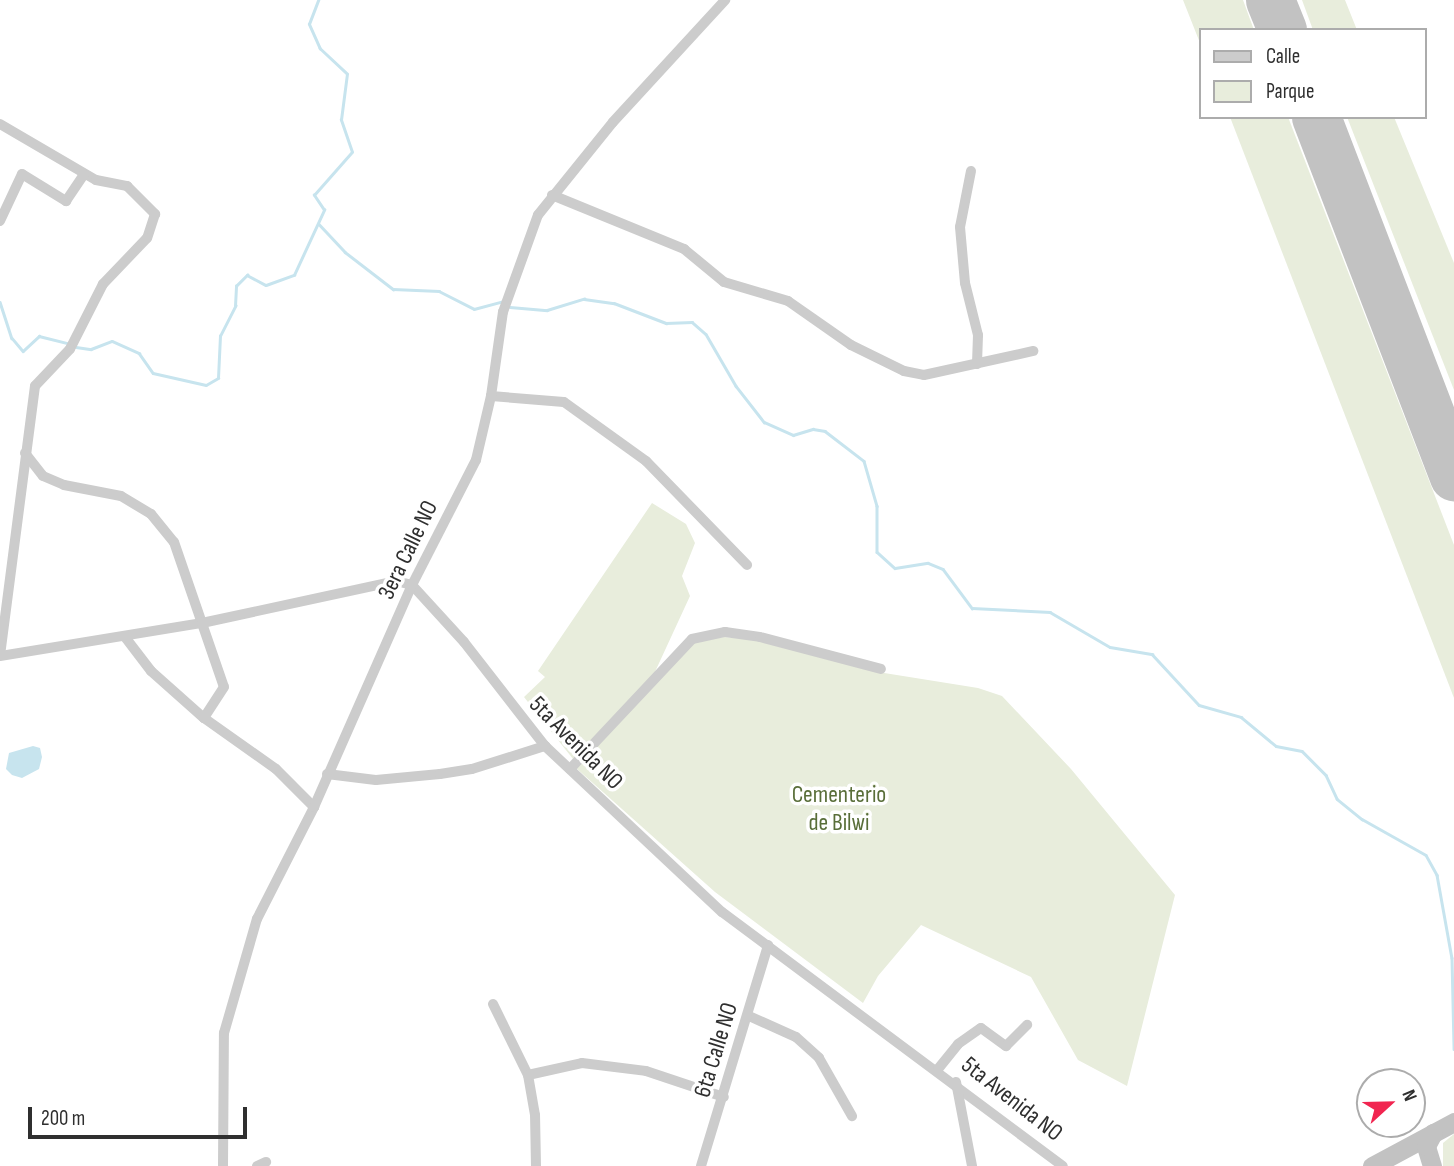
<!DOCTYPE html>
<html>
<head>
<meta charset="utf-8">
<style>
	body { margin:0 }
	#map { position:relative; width:1454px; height:1166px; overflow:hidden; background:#fff; font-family:"Sofia Sans Condensed",sans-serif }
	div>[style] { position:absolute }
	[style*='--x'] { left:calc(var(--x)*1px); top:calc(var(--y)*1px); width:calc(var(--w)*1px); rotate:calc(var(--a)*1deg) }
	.green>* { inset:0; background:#e8eddc }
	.water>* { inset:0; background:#c7e4ee }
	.stream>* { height:2.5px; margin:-1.25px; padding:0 1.25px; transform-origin:1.25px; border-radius:1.25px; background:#c7e4ee }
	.taxiway>* { height:19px; margin:-9.5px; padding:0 9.5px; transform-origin:9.5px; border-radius:9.5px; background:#c2c2c2 }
	.runway>* { height:49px; margin:-24.5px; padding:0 24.5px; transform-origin:24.5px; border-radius:24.5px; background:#c2c2c2 }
	.minor>* { height:10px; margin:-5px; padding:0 5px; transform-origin:5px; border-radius:5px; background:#ccc }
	span { translate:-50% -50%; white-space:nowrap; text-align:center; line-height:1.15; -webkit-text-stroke:7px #fff; paint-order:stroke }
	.street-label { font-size:24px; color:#2f2f2f }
	.park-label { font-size:24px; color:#596e39 }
	.legend { position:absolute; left:1199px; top:28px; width:228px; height:91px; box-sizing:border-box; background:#fff; border:2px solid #acacac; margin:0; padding:9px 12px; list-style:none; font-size:21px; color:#2f2f2f }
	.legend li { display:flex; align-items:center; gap:14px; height:35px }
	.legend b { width:35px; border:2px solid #acacac }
	.north { position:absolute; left:1356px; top:1068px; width:70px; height:70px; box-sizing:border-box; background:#fff; border:2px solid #acacac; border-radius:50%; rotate:68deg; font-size:19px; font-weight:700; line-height:28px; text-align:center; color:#2f2f2f }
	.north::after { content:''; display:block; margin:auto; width:24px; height:32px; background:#f12550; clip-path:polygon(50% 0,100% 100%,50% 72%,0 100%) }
	.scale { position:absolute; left:28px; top:1107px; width:219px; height:32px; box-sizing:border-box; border:4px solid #2f2f2f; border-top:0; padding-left:9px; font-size:21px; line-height:24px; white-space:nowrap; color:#2f2f2f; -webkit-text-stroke:5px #fff; paint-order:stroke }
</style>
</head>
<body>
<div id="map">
	<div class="green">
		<i style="clip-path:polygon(1183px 0,1243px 0,1254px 30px,1200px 30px,1200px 43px)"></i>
		<i style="clip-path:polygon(1302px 0,1345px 0,1357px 30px,1313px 30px)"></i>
		<i style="clip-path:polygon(1230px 117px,1288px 117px,1454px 545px,1454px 698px)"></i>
		<i style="clip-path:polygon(1347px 117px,1394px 117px,1454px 263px,1454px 390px)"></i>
		<i style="clip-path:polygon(652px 503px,686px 524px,695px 543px,682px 576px,690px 596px,654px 674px,573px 759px,524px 697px,545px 677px,538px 671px)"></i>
		<i style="clip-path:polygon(724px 637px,758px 640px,878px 672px,978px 688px,1002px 696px,1071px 769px,1175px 895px,1127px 1086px,1078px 1060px,1031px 977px,921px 925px,878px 976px,863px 1003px,715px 892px,576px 768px,693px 642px)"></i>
		<i style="clip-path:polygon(1454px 1134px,1454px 1166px,1443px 1166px,1443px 1143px)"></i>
	</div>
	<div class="water">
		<i style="clip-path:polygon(33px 746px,40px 748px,42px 757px,39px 769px,22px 778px,12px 775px,6px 769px,9px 753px)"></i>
	</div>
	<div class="stream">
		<i style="--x:319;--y:224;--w:38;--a:47"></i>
		<i style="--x:345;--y:252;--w:61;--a:37.6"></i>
		<i style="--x:393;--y:289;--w:46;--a:2.5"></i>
		<i style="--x:439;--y:291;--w:39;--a:27"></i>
		<i style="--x:474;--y:309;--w:28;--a:-15"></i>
		<i style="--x:0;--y:302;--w:38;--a:72"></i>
		<i style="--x:12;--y:338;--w:17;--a:50"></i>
		<i style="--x:23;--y:351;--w:22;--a:-43"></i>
		<i style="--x:39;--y:336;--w:32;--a:14"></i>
		<i style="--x:510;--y:307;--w:37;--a:5"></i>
		<i style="--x:547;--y:310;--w:39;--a:-17"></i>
		<i style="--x:584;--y:299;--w:30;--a:8"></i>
		<i style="--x:614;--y:303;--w:56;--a:21"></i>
		<i style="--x:666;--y:323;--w:26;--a:-2"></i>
		<i style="--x:692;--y:322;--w:18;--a:41"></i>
		<i style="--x:706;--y:334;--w:60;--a:60"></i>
		<i style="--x:736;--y:386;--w:46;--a:52.1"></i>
		<i style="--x:764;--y:422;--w:32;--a:24"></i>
		<i style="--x:793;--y:435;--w:21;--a:-17"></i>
		<i style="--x:813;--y:429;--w:12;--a:9"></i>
		<i style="--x:825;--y:431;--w:49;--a:37.6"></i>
		<i style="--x:864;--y:461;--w:47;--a:73.9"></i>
		<i style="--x:877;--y:506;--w:46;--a:90"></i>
		<i style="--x:877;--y:552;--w:24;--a:42"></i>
		<i style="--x:895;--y:568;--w:33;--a:-9"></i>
		<i style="--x:928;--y:563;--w:16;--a:22"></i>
		<i style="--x:943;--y:569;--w:49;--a:53.4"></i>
		<i style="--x:972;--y:608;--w:78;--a:2.9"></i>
		<i style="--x:1050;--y:612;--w:69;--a:30.3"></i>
		<i style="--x:1110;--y:647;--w:43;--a:9.5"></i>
		<i style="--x:1152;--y:654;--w:69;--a:47.3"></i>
		<i style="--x:1199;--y:705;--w:44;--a:15.9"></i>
		<i style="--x:1241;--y:717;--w:45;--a:39.6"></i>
		<i style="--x:1276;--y:746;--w:26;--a:11"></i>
		<i style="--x:1302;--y:751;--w:34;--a:45"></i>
		<i style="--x:1326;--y:775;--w:26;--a:65"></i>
		<i style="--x:1337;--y:799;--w:32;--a:39"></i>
		<i style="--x:1362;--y:819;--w:73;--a:29.4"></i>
		<i style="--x:1426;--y:855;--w:23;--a:61"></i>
		<i style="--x:1437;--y:875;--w:84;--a:79.8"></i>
		<i style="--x:1452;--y:958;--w:91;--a:88.7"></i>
		<i style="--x:76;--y:347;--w:15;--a:8"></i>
		<i style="--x:91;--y:349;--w:22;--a:-21"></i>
		<i style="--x:112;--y:341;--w:30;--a:24"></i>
		<i style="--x:139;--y:353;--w:24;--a:55"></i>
		<i style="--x:153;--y:373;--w:54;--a:12.8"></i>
		<i style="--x:206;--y:385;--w:14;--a:-30"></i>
		<i style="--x:218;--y:378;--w:42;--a:-87.3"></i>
		<i style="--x:220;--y:336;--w:34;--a:-63"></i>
		<i style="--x:235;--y:306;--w:20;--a:-87"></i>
		<i style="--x:236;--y:286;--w:16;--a:-45"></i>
		<i style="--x:247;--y:275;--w:21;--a:28"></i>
		<i style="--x:266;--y:285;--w:30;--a:-20"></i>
		<i style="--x:294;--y:275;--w:72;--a:-65.2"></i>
		<i style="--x:324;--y:210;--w:18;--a:-124"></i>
		<i style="--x:314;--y:195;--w:57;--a:-48.5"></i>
		<i style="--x:352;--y:152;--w:34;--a:-109"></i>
		<i style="--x:341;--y:120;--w:46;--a:-82.6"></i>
		<i style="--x:347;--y:74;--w:37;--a:-137"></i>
		<i style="--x:320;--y:49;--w:27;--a:-114"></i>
		<i style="--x:309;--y:24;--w:26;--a:-69"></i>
	</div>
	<div class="taxiway">
		<i style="--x:1372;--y:1166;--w:93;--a:-28.2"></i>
		<i style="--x:1432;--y:1166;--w:21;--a:-107"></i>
		<i style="--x:1426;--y:1146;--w:15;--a:-62"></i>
	</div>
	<div class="runway">
		<i style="--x:1270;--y:0;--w:32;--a:68"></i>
		<i style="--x:1316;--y:117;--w:385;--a:69"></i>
	</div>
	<div class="minor">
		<i style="--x:0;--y:124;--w:111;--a:30.3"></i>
		<i style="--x:96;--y:180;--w:32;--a:11"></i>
		<i style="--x:127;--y:186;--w:40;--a:45"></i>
		<i style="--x:155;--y:214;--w:25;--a:108"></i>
		<i style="--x:147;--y:238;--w:64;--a:133.7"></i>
		<i style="--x:103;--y:284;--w:73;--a:116.9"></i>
		<i style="--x:70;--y:349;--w:51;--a:133.4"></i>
		<i style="--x:35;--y:386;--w:270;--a:97.4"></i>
		<i style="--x:971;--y:171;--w:57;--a:101.1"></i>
		<i style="--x:960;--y:227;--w:56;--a:84.9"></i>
		<i style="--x:965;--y:283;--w:54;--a:76"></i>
		<i style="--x:978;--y:335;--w:29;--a:92"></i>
		<i style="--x:552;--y:195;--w:143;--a:22.2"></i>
		<i style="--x:684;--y:249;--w:52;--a:39.5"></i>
		<i style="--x:724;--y:282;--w:67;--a:16.5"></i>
		<i style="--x:788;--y:301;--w:77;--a:34.9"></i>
		<i style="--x:851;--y:345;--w:59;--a:26.1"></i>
		<i style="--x:904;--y:371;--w:20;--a:11"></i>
		<i style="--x:924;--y:375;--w:112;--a:-12.4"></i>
		<i style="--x:0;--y:221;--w:52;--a:-64.9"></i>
		<i style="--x:22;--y:174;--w:52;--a:31.5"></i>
		<i style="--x:66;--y:201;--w:32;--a:-56"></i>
		<i style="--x:491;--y:396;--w:73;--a:4.7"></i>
		<i style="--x:564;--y:402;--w:101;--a:35.7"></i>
		<i style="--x:646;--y:461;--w:145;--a:45.8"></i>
		<i style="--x:25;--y:453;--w:29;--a:52"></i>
		<i style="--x:43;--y:476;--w:23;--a:23"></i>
		<i style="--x:64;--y:485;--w:58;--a:10.9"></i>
		<i style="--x:121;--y:496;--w:35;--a:31"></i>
		<i style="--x:151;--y:514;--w:36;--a:51"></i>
		<i style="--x:174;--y:542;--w:153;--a:71"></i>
		<i style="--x:224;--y:687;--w:37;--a:123"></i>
		<i style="--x:125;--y:637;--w:43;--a:52.6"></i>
		<i style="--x:151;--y:671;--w:71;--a:41.6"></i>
		<i style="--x:204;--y:718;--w:88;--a:35.3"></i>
		<i style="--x:276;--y:769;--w:54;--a:45"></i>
		<i style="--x:0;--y:656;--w:205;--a:-9.3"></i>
		<i style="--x:202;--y:623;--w:198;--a:-12.2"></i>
		<i style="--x:396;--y:581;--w:16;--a:14"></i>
		<i style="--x:412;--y:585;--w:77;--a:47.6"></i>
		<i style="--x:464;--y:642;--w:132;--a:52.1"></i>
		<i style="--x:545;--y:746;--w:243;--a:43.2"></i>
		<i style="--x:722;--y:912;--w:425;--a:36.7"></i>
		<i style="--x:570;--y:769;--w:178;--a:-46.8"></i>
		<i style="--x:692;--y:639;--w:34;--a:-12"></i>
		<i style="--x:725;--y:632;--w:35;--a:8"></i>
		<i style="--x:760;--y:637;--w:125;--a:14.8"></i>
		<i style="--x:327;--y:774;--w:49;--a:7"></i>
		<i style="--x:376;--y:780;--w:64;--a:-5.4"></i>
		<i style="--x:440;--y:774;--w:32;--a:-9"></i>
		<i style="--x:472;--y:769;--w:77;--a:-17.5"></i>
		<i style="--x:493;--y:1004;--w:79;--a:63.8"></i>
		<i style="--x:749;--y:1016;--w:51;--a:24.1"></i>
		<i style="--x:796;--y:1037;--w:31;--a:42"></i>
		<i style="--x:819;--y:1058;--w:67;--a:60.4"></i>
		<i style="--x:938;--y:1069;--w:32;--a:-51"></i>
		<i style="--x:958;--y:1044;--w:28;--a:-35"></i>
		<i style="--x:981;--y:1028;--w:31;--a:36"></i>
		<i style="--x:1006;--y:1046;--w:30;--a:-45"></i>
		<i style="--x:956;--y:1082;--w:86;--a:79.2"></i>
		<i style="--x:223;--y:1166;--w:133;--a:-89.6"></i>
		<i style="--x:224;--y:1033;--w:119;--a:-73.9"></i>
		<i style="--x:257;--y:919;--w:126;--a:-63"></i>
		<i style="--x:314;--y:807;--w:243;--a:-66.2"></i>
		<i style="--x:412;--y:585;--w:140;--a:-62.9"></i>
		<i style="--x:476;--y:460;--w:66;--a:-76.8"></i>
		<i style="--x:491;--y:396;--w:85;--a:-81.9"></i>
		<i style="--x:503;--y:312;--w:103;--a:-70.2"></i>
		<i style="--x:538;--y:215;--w:119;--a:-51.1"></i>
		<i style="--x:613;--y:122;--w:166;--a:-47.4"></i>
		<i style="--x:257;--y:1166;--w:10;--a:-24"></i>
		<i style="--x:536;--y:1166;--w:51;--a:-91.1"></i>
		<i style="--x:535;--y:1115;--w:41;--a:-99.9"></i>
		<i style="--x:528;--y:1075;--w:55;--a:-12.5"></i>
		<i style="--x:582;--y:1063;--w:64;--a:7.1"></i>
		<i style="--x:646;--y:1071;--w:82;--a:18.4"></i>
		<i style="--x:701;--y:1166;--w:231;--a:-73.1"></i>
	</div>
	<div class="street-label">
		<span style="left:408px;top:550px;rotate:-64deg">3era Calle NO</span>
		<span style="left:576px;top:743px;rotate:45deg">5ta Avenida NO</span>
		<span style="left:716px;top:1050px;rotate:-73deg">6ta Calle NO</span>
		<span style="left:1012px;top:1099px;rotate:38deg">5ta Avenida NO</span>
	</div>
	<div class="park-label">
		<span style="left:839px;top:809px">Cementerio<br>de Bilwi</span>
	</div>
	<ul class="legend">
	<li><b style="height:9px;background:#ccc"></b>Calle</li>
	<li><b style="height:19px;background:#e8eddc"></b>Parque</li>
	</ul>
	<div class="north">N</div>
	<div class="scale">200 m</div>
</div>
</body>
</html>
